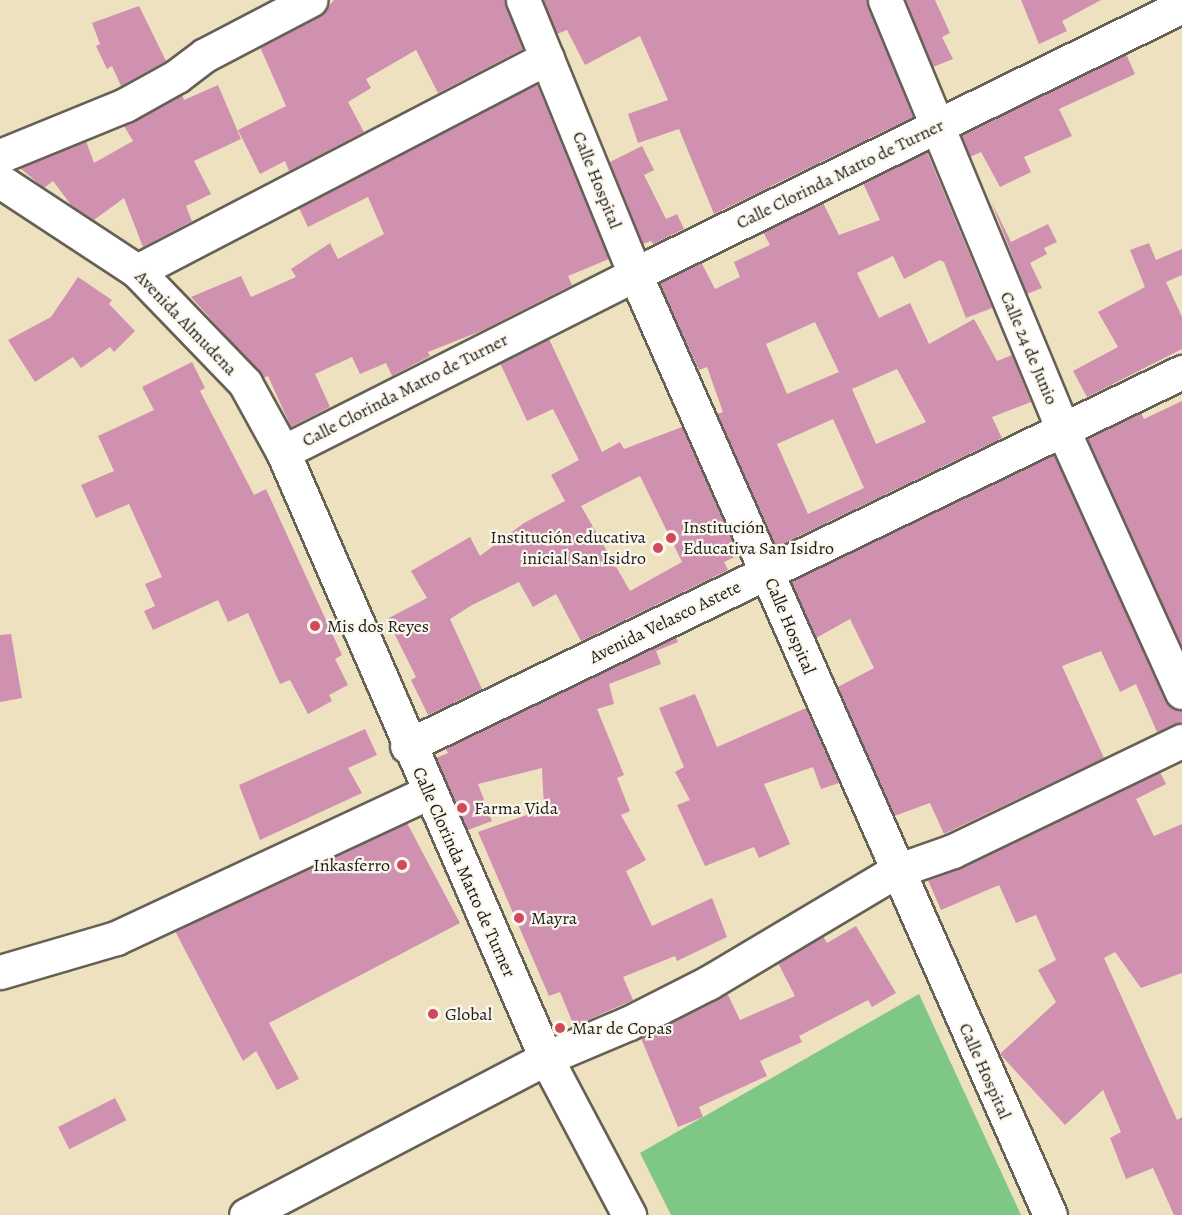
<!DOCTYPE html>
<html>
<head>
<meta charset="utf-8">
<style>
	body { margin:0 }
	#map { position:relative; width:1182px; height:1215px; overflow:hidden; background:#eee1c0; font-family:Alegreya,serif }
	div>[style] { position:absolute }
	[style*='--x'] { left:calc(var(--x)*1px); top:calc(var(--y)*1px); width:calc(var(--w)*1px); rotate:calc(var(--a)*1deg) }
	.green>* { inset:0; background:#7ec784 }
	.building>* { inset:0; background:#cf91af; transform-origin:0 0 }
	.roads { filter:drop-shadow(2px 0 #666155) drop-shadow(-2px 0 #666155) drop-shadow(0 2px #666155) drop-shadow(0 -2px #666155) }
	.minor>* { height:33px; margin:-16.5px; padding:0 16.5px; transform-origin:16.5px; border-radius:16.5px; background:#fff }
	.dots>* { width:16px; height:16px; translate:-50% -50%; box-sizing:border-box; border:3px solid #fbf7ec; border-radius:50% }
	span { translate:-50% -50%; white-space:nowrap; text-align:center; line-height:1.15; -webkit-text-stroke:4.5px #fbf7ec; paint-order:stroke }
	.street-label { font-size:18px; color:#1c1c1c }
	.poi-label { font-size:18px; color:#1c1c1c }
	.left { translate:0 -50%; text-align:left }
	.right { translate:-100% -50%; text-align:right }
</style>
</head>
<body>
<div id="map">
	<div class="green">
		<i style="clip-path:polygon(919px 994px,1021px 1215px,671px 1215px,640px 1153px)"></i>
	</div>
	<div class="building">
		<i style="clip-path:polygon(334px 0,505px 0,523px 49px,438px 93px,416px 50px,366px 79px,371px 88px,348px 102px,364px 132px,289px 171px,285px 161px,260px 174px,238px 130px,286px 106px,260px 47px,319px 17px)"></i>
		<i style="clip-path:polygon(543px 0,867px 0,913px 117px,714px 214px,679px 129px,638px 143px,628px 114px,668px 100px,640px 36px,585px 65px,567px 30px,557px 34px)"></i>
		<i style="clip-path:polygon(905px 0,935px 0,950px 33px,942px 37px,953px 59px,933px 67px)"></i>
		<i style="clip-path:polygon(1021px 0,1101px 0,1062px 21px,1067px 31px,1039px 44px)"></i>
		<i style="clip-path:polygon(139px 6px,166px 61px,121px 86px,112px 66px,107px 69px,96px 46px,100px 44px,92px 23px)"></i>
		<i style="clip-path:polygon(1126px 54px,1135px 74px,1059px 109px,1072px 136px,1024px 157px,1031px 172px,1000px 187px,981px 152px,970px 157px,961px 135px)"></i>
		<i style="clip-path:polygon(537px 84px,609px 259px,568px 276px,572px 285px,481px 331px,428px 352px,430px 356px,392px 376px,386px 363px,360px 374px,352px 357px,315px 374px,330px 407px,291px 427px,268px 376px,264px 378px,191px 297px,241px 276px,251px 297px,296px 277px,291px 269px,330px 243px,338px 259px,384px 234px,368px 197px,308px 227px,299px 208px)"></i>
		<i style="clip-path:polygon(218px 85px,241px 139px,194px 161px,211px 194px,186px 206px,192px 221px,143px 247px,124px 198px,94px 220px,71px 205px,53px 181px,44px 188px,20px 168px,86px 141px,94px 163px,133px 141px,124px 126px,182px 95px,184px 100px)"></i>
		<i style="clip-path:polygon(642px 146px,654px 170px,644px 175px,666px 219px,677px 214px,684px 229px,653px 244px,651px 241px,643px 244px,610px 162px)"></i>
		<i style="clip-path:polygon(evenodd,927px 152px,992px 308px,966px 318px,944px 262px,940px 260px,904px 279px,893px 256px,857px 273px,879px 318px,910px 303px,929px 344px,974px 319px,997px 361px,1012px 355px,1031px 402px,992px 417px,1002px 438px,776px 547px,717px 414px,723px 412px,707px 367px,699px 370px,659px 283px,701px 262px,715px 289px,740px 277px,734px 262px,770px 245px,763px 232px,823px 203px,839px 235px,880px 220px,863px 183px,927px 152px,815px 322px,839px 372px,787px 394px,766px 344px,815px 322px,927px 152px,897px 369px,926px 422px,876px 444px,852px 389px,897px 369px,927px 152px,833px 419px,864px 488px,808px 514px,777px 444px,833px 419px)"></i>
		<i style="clip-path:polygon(991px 201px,1011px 242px,1048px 224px,1057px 242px,1044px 248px,1047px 254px,1030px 263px,1042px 288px,1027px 294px)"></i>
		<i style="clip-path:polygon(1149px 243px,1156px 260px,1182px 249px,1182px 275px,1166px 282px,1182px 317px,1182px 349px,1087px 397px,1073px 371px,1118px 347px,1098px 312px,1145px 287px,1130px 250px)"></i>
		<i style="clip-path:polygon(78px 277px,112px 300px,109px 304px,135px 331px,114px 352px,110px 347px,81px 368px,73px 357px,35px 382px,8px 340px,51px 317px)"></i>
		<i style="clip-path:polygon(evenodd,549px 339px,602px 452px,620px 442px,624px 449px,682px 427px,739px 555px,724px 562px,728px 570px,581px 641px,556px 594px,533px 607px,519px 582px,472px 605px,450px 619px,482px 689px,428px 715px,411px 680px,416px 677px,387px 619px,427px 598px,411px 571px,470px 537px,480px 556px,524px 523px,565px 501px,551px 475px,579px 460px,553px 409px,527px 421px,500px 363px,549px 339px,640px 476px,682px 562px,630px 591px,581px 506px,640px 476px)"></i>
		<i style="clip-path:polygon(192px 362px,205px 388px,200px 391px,254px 495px,266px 489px,342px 655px,335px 659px,348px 685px,329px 695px,332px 701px,308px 714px,290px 680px,280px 684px,248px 613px,228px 622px,218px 600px,153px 630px,144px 611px,155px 606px,145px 584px,162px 577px,129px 504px,96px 518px,81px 485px,114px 471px,98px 436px,154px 410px,142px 387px)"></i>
		<i style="clip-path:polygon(1182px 401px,1182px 647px,1087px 438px,1141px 413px,1144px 419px)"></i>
		<i style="clip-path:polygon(1054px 455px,1165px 700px,1172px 708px,1182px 710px,1182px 722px,1157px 732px,1136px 684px,1120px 692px,1101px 651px,1062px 666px,1104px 758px,944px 834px,930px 803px,894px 816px,838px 687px,874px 668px,850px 619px,816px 638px,791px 581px)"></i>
		<i style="clip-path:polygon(11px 634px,22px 698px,0 702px,0 635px)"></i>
		<i style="clip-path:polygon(676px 637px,678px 642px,656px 651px,661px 664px,609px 684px,614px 704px,597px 709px,624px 775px,617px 778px,630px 811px,621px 815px,646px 860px,626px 871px,652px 926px,712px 898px,727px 937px,677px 961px,675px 956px,623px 977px,633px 1000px,574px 1026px,560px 992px,549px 996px,478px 832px,544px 809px,542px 768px,478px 784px,492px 821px,468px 830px,436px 758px,448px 753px,445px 748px)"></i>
		<i style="clip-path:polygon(695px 694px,717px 747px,806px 708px,839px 783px,821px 789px,813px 767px,764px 784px,790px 844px,759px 858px,754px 847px,705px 866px,677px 805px,690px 800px,675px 772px,684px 767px,659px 708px)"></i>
		<i style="clip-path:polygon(365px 729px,377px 755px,348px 768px,362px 793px,260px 840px,239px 785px)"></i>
		<i style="clip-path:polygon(1160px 772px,1166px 784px,1136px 799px,1154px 836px,1182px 824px,1182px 973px,1141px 988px,1115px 952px,1104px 958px,1177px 1120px,1182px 1117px,1182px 1215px,1174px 1215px,1153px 1168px,1126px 1179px,1110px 1138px,1121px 1132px,1103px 1090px,1065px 1125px,1000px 1054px,1056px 1002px,1038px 970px,1056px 960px,1036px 915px,1016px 923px,999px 885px,941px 910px,928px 880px,961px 868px)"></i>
		<i style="clip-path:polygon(407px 823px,460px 923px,269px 1023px,299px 1079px,277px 1090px,256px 1051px,243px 1061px,175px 931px)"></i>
		<i style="clip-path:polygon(856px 926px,896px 993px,872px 1007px,868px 1000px,799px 1036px,802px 1042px,760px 1061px,767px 1076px,699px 1107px,703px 1117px,678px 1127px,641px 1038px,727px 993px,740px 1020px,795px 996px,778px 963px,823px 936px,827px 943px)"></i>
		<i style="left:115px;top:1098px;width:25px;height:64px;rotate:63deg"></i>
	</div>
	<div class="roads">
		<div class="minor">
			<i style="--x:523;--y:0;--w:296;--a:67.8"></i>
			<i style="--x:635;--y:274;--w:1028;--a:66.2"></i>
			<i style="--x:885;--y:0;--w:463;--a:67.5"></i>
			<i style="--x:1062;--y:428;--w:290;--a:65.6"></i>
			<i style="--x:0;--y:156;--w:135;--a:-22.2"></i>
			<i style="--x:125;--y:105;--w:60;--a:-29.1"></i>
			<i style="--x:177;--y:76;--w:35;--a:-37"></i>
			<i style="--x:205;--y:55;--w:119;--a:-27.6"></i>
			<i style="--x:0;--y:181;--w:164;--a:33.3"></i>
			<i style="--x:137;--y:271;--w:156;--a:46"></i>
			<i style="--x:245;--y:383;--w:79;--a:61.2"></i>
			<i style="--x:283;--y:452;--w:661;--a:66.54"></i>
			<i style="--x:546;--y:1058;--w:178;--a:62.1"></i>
			<i style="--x:137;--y:271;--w:462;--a:-27.5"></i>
			<i style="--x:283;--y:452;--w:394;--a:-26.8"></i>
			<i style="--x:635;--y:274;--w:609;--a:-26.1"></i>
			<i style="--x:407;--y:746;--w:861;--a:-25.76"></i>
			<i style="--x:0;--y:972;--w:121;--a:-16.3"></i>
			<i style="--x:116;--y:938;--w:345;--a:-25"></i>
			<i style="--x:246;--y:1215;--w:339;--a:-27.6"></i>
			<i style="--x:546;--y:1058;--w:90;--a:-22.9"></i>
			<i style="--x:629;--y:1023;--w:89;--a:-26.9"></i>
			<i style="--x:708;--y:983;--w:219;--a:-30.8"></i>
			<i style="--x:896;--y:871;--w:60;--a:-19.3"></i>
			<i style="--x:953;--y:851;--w:254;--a:-25.7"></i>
		</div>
	</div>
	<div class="dots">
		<i style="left:671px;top:538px;background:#d1495b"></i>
		<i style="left:658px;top:548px;background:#d1495b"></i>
		<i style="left:315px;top:626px;background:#d1495b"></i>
		<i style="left:462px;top:808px;background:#d1495b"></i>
		<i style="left:402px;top:865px;background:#d1495b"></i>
		<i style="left:519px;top:918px;background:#d1495b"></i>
		<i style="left:433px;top:1014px;background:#d1495b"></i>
		<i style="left:560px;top:1028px;background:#d1495b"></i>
	</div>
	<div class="street-label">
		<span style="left:840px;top:174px;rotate:-26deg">Calle Clorinda Matto de Turner</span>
		<span style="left:597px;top:180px;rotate:68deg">Calle Hospital</span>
		<span style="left:186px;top:323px;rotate:46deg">Avenida Almudena</span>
		<span style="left:1029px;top:348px;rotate:67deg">Calle 24 de Junio</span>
		<span style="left:405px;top:390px;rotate:-27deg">Calle Clorinda Matto de Turner</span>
		<span style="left:665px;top:622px;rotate:-26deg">Avenida Velasco Astete</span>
		<span style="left:790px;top:626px;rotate:67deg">Calle Hospital</span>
		<span style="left:464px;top:872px;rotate:66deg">Calle Clorinda Matto de Turner</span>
		<span style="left:985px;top:1071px;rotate:66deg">Calle Hospital</span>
	</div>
	<div class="poi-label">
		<span class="left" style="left:683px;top:538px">Institución<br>Educativa San Isidro</span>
		<span class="right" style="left:646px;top:548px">Institución educativa<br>inicial San Isidro</span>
		<span class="left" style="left:327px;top:626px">Mis dos Reyes</span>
		<span class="left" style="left:474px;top:808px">Farma Vida</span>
		<span class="right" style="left:390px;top:865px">Inkasferro</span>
		<span class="left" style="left:531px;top:918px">Mayra</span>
		<span class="left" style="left:445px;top:1014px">Global</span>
		<span class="left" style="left:572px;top:1028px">Mar de Copas</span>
	</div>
</div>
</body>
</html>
